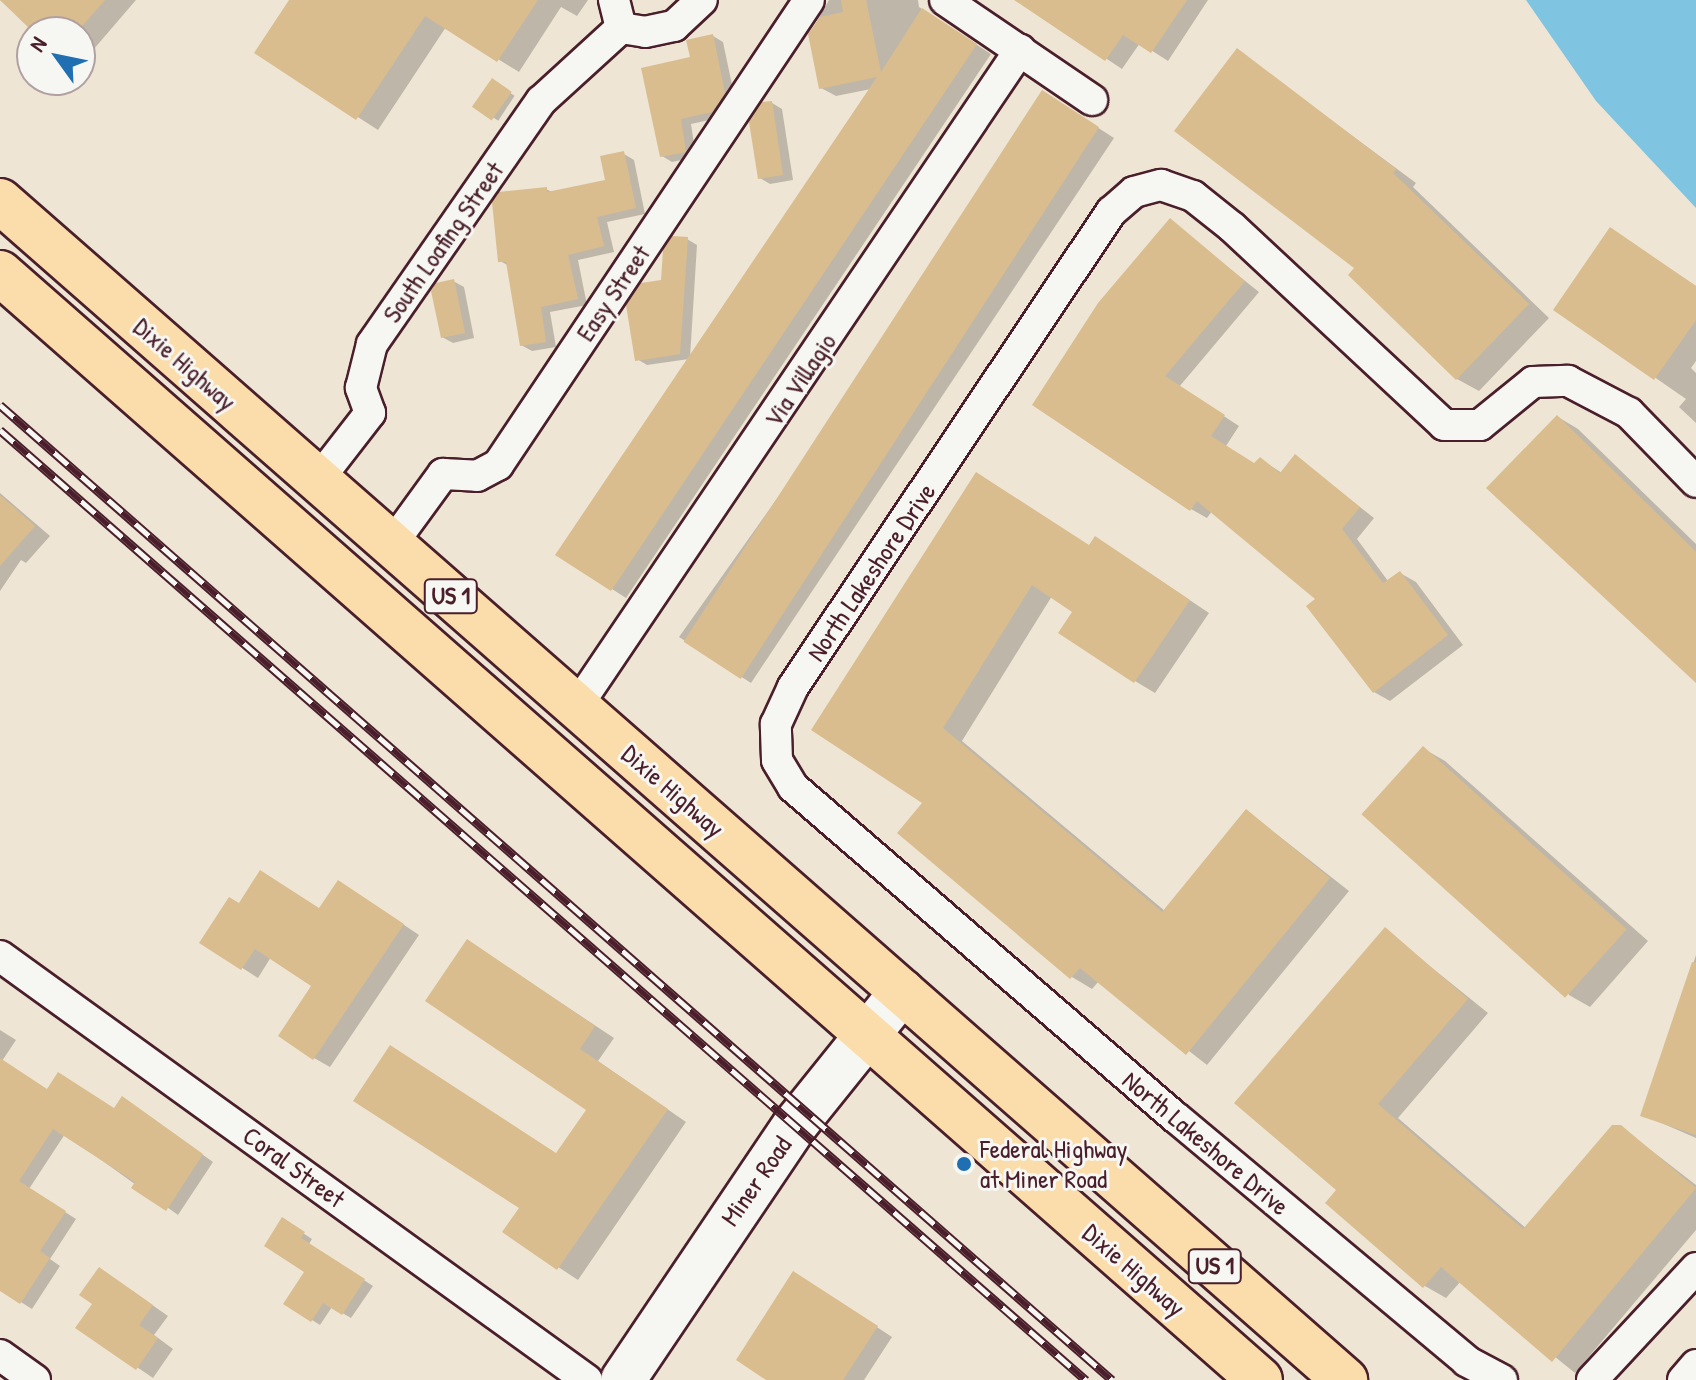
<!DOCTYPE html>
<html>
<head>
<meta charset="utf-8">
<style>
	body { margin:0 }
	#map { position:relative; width:1696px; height:1380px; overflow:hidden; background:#eee5d4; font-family:"Patrick Hand",sans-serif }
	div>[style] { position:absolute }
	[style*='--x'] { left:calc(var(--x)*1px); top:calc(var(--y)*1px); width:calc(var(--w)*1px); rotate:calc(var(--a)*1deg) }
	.water>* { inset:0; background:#7fc4e0 }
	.shadow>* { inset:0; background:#0003; transform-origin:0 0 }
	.building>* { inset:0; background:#dabd8e; transform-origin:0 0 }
	.roads { filter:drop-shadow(2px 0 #4a1f2b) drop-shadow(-2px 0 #4a1f2b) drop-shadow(0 2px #4a1f2b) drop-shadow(0 -2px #4a1f2b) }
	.street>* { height:30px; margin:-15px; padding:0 15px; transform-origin:15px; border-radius:15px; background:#f6f6f2 }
	.secondary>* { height:44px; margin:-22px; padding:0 22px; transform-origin:22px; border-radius:22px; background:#f6f6f2 }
	.primary>* { height:44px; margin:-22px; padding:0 22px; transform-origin:22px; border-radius:22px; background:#faddab }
	.rail>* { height:9px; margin-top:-4.5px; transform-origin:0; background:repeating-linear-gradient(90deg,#f6f6f2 0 18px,#4a1f2b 0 36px); box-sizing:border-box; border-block:2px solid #4a1f2b }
	.dots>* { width:22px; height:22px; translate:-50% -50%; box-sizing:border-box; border:4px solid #f6f6f2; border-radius:50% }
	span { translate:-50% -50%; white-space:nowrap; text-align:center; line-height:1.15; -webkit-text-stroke:6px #f6f6f2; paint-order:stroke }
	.shield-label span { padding:2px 6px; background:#f6f6f2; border:2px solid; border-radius:6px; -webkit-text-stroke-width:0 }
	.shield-label { font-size:24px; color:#4a1f2b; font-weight:700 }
	.street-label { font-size:26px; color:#4a1f2b }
	.poi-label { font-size:26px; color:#4a1f2b }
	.left { translate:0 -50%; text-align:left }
	.north { position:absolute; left:16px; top:16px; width:80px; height:80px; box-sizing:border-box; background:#f6f6f2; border:2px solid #b1a0a2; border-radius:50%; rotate:303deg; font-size:22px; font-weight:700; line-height:32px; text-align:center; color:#4a1f2b }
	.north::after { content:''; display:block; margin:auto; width:28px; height:36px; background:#1f6fb2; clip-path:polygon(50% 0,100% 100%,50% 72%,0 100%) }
</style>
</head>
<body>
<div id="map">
	<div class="water">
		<i style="clip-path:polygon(1526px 0,1696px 0,1696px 208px,1596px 101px)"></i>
	</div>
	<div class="shadow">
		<i style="clip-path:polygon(0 0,136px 0,81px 64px,80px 32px,36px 32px)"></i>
		<i style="clip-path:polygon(292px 0,588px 0,577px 16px,561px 7px,519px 72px,446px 27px,378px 130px,257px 52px)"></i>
		<i style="clip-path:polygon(918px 0,919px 7px,991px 54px,626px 598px,612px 589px,689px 359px,647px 365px,637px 359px,663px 282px,687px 239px,697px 245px,690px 358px,871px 89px,836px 96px,821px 88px,810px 34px,829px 0)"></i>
		<i style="clip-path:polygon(1018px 0,1208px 0,1168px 61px,1140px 43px,1122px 69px)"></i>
		<i style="clip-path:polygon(713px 36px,723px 42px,735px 99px,723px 117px,691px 124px,696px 157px,672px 162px,662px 156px,692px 59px)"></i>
		<i style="clip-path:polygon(1238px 51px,1416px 183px,1413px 187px,1549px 318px,1479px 391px,1457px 379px,1350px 275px,1357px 268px)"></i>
		<i style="left:492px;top:81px;width:27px;height:30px;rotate:33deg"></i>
		<i style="clip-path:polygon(1058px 102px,1114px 138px,751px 683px,679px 637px)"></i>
		<i style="clip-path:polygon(772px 103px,782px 109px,793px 180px,770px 184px,760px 178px)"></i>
		<i style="clip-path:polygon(624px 154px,634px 160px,645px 214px,607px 222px,614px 252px,578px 260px,587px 305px,550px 312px,556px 347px,532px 351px,521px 345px,509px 266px,500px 261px,546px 189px,554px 193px,608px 181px)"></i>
		<i style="clip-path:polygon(1170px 221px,1259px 292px,1179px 387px,1239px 426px,1226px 446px,1255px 465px,1260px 459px,1282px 473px,1296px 457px,1374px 518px,1357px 539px,1388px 581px,1400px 573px,1416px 582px,1463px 645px,1390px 701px,1374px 692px,1318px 599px,1212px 511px,1207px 518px,1191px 509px,1035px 404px)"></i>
		<i style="clip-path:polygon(1611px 230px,1696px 286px,1696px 361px,1691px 368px,1696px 373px,1696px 423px,1679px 407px,1686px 399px,1556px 309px)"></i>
		<i style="clip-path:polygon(453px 281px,464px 287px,474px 338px,453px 343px,442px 337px)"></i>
		<i style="clip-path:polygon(1558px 417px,1578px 429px,1696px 544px,1696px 681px)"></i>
		<i style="clip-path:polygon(977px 474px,1090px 547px,1115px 550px,1209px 613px,1155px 693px,1135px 681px,1075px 612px,1052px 596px,962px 741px,1165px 911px,1247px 811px,1349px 891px,1207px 1065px,1099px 981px,1092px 989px,1072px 977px,900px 833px,925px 802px)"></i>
		<i style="clip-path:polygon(0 493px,50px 536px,26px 563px,21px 560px,0 591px)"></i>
		<i style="clip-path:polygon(1424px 749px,1445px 761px,1648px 941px,1590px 1007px,1569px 995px)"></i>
		<i style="clip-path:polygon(355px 892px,419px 935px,330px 1067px,314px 1058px,314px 986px,271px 957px,258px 978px,202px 942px,240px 905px,320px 910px)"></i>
		<i style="clip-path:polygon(1385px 930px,1488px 1013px,1398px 1118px,1527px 1229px,1621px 1127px,1696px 1185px,1696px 1230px,1575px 1373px,1461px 1281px,1446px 1298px,1425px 1286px,1328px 1203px,1339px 1190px)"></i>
		<i style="clip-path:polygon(468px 941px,614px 1038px,598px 1061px,686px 1122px,578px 1280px,505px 1232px,588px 1110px)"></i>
		<i style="clip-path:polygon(1696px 955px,1696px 1138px,1643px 1115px)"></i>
		<i style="clip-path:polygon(0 1030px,16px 1040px,2px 1061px,48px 1091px,115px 1110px,133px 1105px,213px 1162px,178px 1215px,65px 1134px,29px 1189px,76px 1219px,50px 1259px,60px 1266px,32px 1309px,0 1289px)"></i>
		<i style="clip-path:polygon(283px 1220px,312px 1239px,309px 1244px,373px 1286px,351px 1318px,332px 1307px,320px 1325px,312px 1320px,306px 1272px)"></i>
		<i style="clip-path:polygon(115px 1279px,168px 1316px,154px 1335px,173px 1349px,153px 1378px,78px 1327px)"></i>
		<i style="clip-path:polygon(810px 1283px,892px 1337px,864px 1380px,770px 1380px)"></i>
	</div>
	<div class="building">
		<i style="clip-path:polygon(0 0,105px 0,77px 32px,33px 32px)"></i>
		<i style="clip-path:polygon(289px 0,538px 0,497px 62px,425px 16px,356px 120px,254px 53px)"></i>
		<i style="clip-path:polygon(841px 0,866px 0,881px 72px,922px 8px,977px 44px,611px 591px,555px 555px,877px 77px,819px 89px,808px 34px,820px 17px,843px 12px)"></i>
		<i style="clip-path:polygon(1014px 0,1187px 0,1151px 53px,1123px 35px,1105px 61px)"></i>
		<i style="clip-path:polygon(713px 34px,725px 93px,712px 112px,681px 119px,686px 152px,660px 157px,641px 68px,690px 57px,686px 40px)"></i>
		<i style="clip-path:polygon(1237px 48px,1396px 169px,1393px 173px,1529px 304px,1456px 380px,1348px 275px,1354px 268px,1174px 131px)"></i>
		<i style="left:492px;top:78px;width:24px;height:35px;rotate:35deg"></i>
		<i style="left:1042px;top:90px;width:68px;height:658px;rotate:33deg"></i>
		<i style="clip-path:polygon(772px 101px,783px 175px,758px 179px,749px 122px,762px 102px)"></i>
		<i style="clip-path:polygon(624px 151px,636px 208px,597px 217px,604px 246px,568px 255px,578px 299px,541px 307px,546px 342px,520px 346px,506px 262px,498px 262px,492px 202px,499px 192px,547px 187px,547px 192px,605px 180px,600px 156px)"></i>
		<i style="clip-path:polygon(1170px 218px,1245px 281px,1165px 376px,1225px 415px,1211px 436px,1254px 463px,1260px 457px,1280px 473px,1295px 454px,1360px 507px,1342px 529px,1383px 583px,1400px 571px,1448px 635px,1373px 693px,1306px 606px,1315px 599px,1197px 501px,1190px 511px,1032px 405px,1098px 303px)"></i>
		<i style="clip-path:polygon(1610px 227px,1696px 286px,1696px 320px,1654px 380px,1553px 310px)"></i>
		<i style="clip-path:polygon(672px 236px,688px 237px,680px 354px,635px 361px,626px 305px,641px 283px,661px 280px,663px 250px)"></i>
		<i style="clip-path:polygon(454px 279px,465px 333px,441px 338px,431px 291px,436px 283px)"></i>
		<i style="clip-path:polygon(1557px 415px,1696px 552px,1696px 683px,1486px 488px)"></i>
		<i style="clip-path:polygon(976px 472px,1089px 545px,1095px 536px,1190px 600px,1134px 683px,1058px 633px,1072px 612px,1032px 585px,943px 728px,1162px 912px,1246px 809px,1330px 878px,1186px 1055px,1080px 968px,1070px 979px,897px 833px,922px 803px,811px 730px)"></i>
		<i style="clip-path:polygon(0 495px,35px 526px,0 566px)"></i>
		<i style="left:1423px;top:746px;width:274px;height:92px;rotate:42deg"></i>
		<i style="clip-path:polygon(260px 870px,319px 908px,338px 880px,404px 924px,313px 1060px,278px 1036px,311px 986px,255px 949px,241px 970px,199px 943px,229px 897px,239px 903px)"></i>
		<i style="clip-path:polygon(1385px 927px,1468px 999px,1378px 1104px,1523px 1229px,1612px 1125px,1621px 1125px,1696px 1188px,1552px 1362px,1441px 1267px,1423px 1288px,1325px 1203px,1336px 1190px,1234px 1103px)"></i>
		<i style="clip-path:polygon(467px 939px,595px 1026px,580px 1049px,668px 1109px,557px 1270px,502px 1232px,519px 1208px,353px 1101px,390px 1045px,556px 1153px,586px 1110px,425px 1001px)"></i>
		<i style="clip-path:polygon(1692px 962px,1696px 963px,1696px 1135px,1640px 1116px)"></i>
		<i style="clip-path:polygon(0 1058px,47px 1089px,58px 1072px,114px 1108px,122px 1096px,203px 1154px,166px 1211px,131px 1188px,135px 1182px,53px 1129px,19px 1181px,66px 1211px,40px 1251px,50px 1258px,20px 1304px,0 1291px)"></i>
		<i style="clip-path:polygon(282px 1217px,305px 1232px,301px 1238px,365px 1279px,342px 1315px,323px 1303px,311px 1322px,283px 1304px,304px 1272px,264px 1246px)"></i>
		<i style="clip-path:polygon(99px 1267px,153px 1305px,139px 1325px,158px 1338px,136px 1370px,75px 1328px,92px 1304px,79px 1295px)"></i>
		<i style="clip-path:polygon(793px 1271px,878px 1326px,843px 1380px,766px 1380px,736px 1360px)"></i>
	</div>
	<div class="roads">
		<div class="street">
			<i style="--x:945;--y:0;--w:178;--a:34.2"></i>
			<i style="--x:621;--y:28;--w:24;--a:9"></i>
			<i style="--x:645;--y:32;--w:30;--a:-12"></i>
			<i style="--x:674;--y:26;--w:38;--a:-43"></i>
			<i style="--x:318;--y:480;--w:85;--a:-52.2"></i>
			<i style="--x:370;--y:413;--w:27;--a:-110"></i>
			<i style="--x:361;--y:388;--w:45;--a:-76"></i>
			<i style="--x:372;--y:344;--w:296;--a:-55.2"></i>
			<i style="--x:541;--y:101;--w:108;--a:-42.4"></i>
			<i style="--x:621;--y:28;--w:29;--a:-104"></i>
			<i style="--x:392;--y:544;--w:87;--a:-53.9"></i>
			<i style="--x:443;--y:474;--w:34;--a:3"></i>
			<i style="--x:477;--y:476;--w:24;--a:-28"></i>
			<i style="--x:498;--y:465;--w:559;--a:-56.22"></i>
			<i style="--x:577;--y:706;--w:792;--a:-55.97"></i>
			<i style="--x:0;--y:956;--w:724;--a:35.84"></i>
			<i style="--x:0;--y:1355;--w:43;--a:35.5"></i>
			<i style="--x:1502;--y:1380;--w:40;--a:-152"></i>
			<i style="--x:1467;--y:1361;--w:379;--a:-140.1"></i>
			<i style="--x:1176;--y:1118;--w:506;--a:-139.17"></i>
			<i style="--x:793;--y:787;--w:31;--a:-121"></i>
			<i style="--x:777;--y:760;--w:36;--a:-92"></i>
			<i style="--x:776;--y:724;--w:41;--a:-65.3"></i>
			<i style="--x:793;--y:687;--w:572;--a:-56.2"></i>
			<i style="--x:1111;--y:212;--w:30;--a:-41"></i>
			<i style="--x:1134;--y:192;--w:28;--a:-15"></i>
			<i style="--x:1161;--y:185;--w:34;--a:19"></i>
			<i style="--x:1193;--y:196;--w:50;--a:38.5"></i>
			<i style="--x:1232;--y:227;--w:290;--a:43"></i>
			<i style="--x:1444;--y:425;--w:36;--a:0"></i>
			<i style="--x:1480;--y:425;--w:68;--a:-39.1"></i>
			<i style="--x:1533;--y:382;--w:35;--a:-2"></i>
			<i style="--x:1568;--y:381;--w:69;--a:27.7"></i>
			<i style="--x:1629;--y:413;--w:96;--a:45.8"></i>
			<i style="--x:1592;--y:1380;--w:153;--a:-47.1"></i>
			<i style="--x:1683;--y:1380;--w:20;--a:-49"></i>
		</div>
		<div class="secondary">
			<i style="--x:623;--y:1380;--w:308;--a:-56"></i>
			<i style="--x:795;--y:1125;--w:171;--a:-51.2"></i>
		</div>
		<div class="primary">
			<i style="--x:0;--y:201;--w:1789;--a:41.24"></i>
			<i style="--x:0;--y:273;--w:1677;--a:41.3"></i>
		</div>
	</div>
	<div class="rail">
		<i style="--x:0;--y:405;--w:1479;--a:41.24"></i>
		<i style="--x:0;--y:430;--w:1443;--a:41.18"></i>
	</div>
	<div class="dots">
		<i style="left:964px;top:1164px;background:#1f6fb2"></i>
	</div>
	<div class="shield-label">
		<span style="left:451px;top:596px">US 1</span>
		<span style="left:1215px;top:1266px">US 1</span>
	</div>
	<div class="street-label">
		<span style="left:443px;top:242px;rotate:-55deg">South Loafing Street</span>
		<span style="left:613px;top:293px;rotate:-56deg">Easy Street</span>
		<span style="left:185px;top:364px;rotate:41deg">Dixie Highway</span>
		<span style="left:800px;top:380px;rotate:-56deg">Via Villagio</span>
		<span style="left:871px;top:572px;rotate:-56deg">North Lakeshore Drive</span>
		<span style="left:673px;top:791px;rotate:41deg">Dixie Highway</span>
		<span style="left:1206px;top:1143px;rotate:40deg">North Lakeshore Drive</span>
		<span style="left:294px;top:1167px;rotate:36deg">Coral Street</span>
		<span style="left:756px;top:1181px;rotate:-55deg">Miner Road</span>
		<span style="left:1134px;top:1270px;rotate:41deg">Dixie Highway</span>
	</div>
	<div class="poi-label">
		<span class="left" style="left:980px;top:1164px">Federal Highway<br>at Miner Road</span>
	</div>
	<div class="north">N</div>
</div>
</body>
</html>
